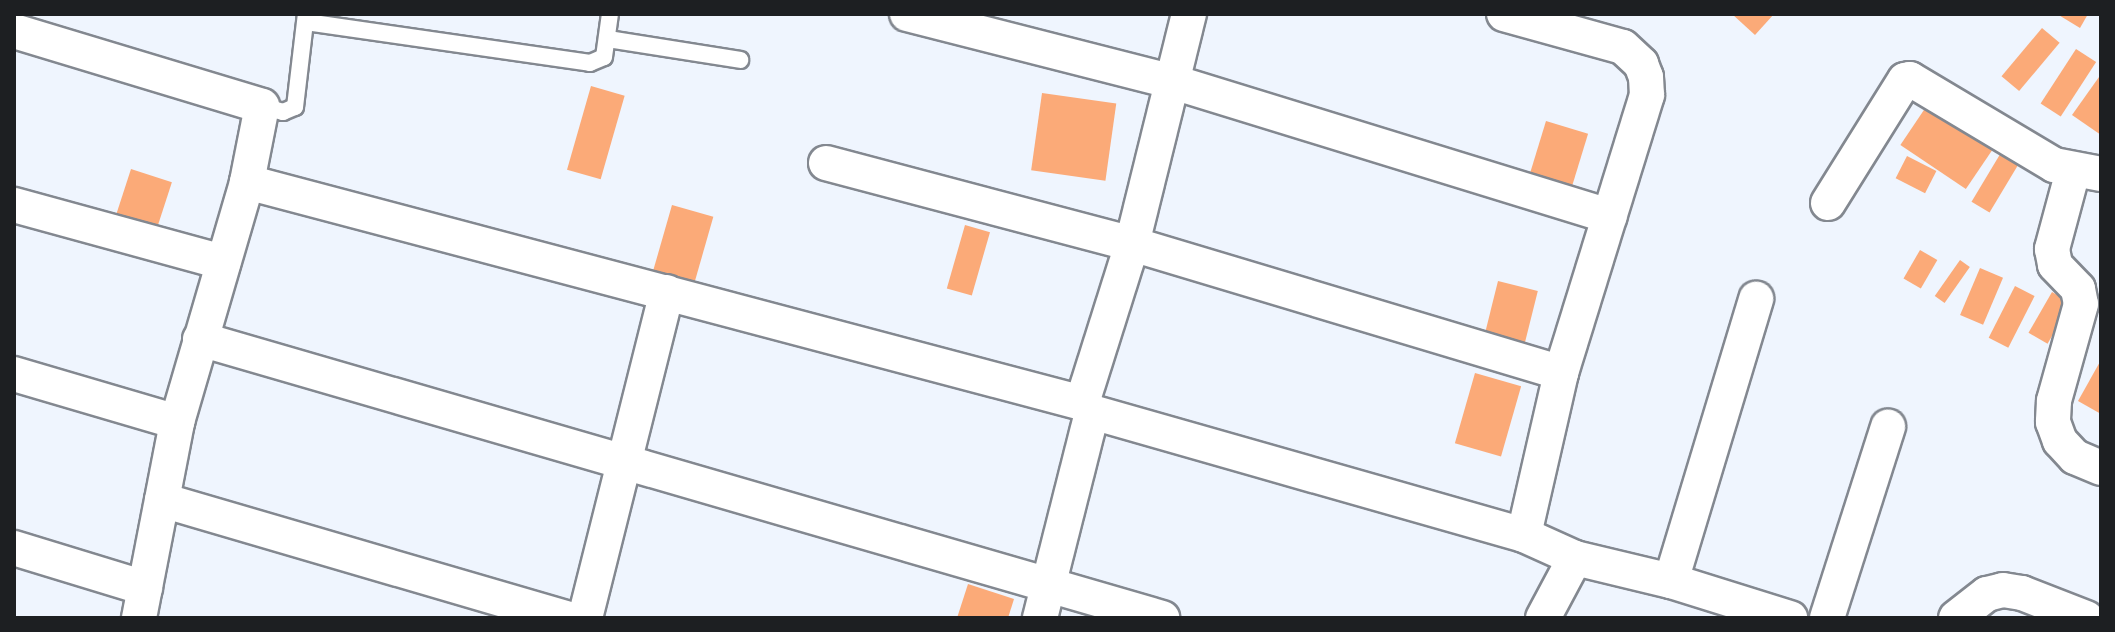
<!DOCTYPE html>
<html>
<head>
<meta charset="utf-8">
<style>
	body { margin:0 }
	#map { position:relative; width:2115px; height:632px; overflow:hidden; background:#eff5fe; font-family:"DejaVu Sans",sans-serif }
	div>[style] { position:absolute }
	[style*='--x'] { left:calc(var(--x)*1px); top:calc(var(--y)*1px); width:calc(var(--w)*1px); rotate:calc(var(--a)*1deg) }
	.building>* { inset:0; background:#fbaa78; transform-origin:0 0 }
	.roads { filter:drop-shadow(2px 0 #838890) drop-shadow(-2px 0 #838890) drop-shadow(0 2px #838890) drop-shadow(0 -2px #838890) }
	.service>* { height:16px; margin:-8px; padding:0 8px; transform-origin:8px; border-radius:8px; background:#fff }
	.minor>* { height:34px; margin:-17px; padding:0 17px; transform-origin:17px; border-radius:17px; background:#fff }
	span { translate:-50% -50%; white-space:nowrap; text-align:center; line-height:1.15; -webkit-text-stroke:6px #eff5fe; paint-order:stroke }
	.frame { position:absolute; inset:0; border:16px solid #1d1f22; pointer-events:none }
</style>
</head>
<body>
<div id="map">
	<div class="building">
		<i style="clip-path:polygon(1732px 14px,1774px 14px,1755px 35px)"></i>
		<i style="clip-path:polygon(2057px 14px,2088px 14px,2080px 28px)"></i>
		<i style="left:2042px;top:28px;width:23px;height:63px;rotate:40deg"></i>
		<i style="left:2076px;top:49px;width:24px;height:65px;rotate:33deg"></i>
		<i style="clip-path:polygon(2099px 77px,2101px 78px,2101px 135px,2072px 115px)"></i>
		<i style="left:591px;top:86px;width:35px;height:87px;rotate:16deg"></i>
		<i style="left:1042px;top:93px;width:75px;height:78px;rotate:8deg"></i>
		<i style="left:1930px;top:101px;width:79px;height:53px;rotate:34deg"></i>
		<i style="left:1546px;top:121px;width:44px;height:63px;rotate:17deg"></i>
		<i style="left:2005px;top:146px;width:21px;height:65px;rotate:31deg"></i>
		<i style="left:1907px;top:156px;width:33px;height:25px;rotate:27deg"></i>
		<i style="left:131px;top:169px;width:43px;height:56px;rotate:18deg"></i>
		<i style="left:672px;top:205px;width:43px;height:69px;rotate:16deg"></i>
		<i style="left:965px;top:225px;width:26px;height:66px;rotate:16deg"></i>
		<i style="left:1920px;top:250px;width:20px;height:33px;rotate:30deg"></i>
		<i style="left:1960px;top:260px;width:12px;height:44px;rotate:35deg"></i>
		<i style="left:1980px;top:268px;width:25px;height:51px;rotate:23deg"></i>
		<i style="left:1498px;top:281px;width:41px;height:63px;rotate:14deg"></i>
		<i style="left:2015px;top:286px;width:22px;height:58px;rotate:27deg"></i>
		<i style="left:2052px;top:292px;width:22px;height:47px;rotate:30deg"></i>
		<i style="clip-path:polygon(2101px 360px,2101px 414px,2078px 401px)"></i>
		<i style="left:1475px;top:373px;width:48px;height:73px;rotate:16deg"></i>
		<i style="clip-path:polygon(968px 584px,1014px 599px,1008px 618px,957px 618px)"></i>
	</div>
	<div class="roads">
		<div class="service">
			<i style="--x:306;--y:22;--w:287;--a:8.2"></i>
			<i style="--x:590;--y:63;--w:15;--a:-23"></i>
			<i style="--x:604;--y:57;--w:43;--a:-82.1"></i>
			<i style="--x:608;--y:39;--w:134;--a:9"></i>
			<i style="--x:262;--y:106;--w:22;--a:16"></i>
			<i style="--x:283;--y:112;--w:13;--a:-23"></i>
			<i style="--x:295;--y:107;--w:94;--a:-83.3"></i>
		</div>
		<div class="minor">
			<i style="--x:907;--y:14;--w:271;--a:14.3"></i>
			<i style="--x:1170;--y:81;--w:460;--a:17.1"></i>
			<i style="--x:1504;--y:14;--w:123;--a:15.5"></i>
			<i style="--x:1623;--y:47;--w:25;--a:43"></i>
			<i style="--x:1641;--y:64;--w:14;--a:69"></i>
			<i style="--x:1646;--y:77;--w:18;--a:87"></i>
			<i style="--x:1647;--y:95;--w:291;--a:107.2"></i>
			<i style="--x:1561;--y:373;--w:166;--a:102.9"></i>
			<i style="--x:14;--y:31;--w:259;--a:16.8"></i>
			<i style="--x:262;--y:106;--w:77;--a:101.2"></i>
			<i style="--x:247;--y:182;--w:864;--a:14.82"></i>
			<i style="--x:1082;--y:403;--w:13;--a:42"></i>
			<i style="--x:1092;--y:412;--w:449;--a:15.9"></i>
			<i style="--x:1524;--y:535;--w:56;--a:24.3"></i>
			<i style="--x:1575;--y:558;--w:99;--a:13.5"></i>
			<i style="--x:1671;--y:581;--w:125;--a:17.3"></i>
			<i style="--x:826;--y:163;--w:317;--a:14.8"></i>
			<i style="--x:1132;--y:244;--w:448;--a:16.7"></i>
			<i style="--x:2073;--y:171;--w:81;--a:105.1"></i>
			<i style="--x:2052;--y:249;--w:16;--a:79"></i>
			<i style="--x:2055;--y:265;--w:33;--a:46"></i>
			<i style="--x:2078;--y:289;--w:15;--a:79"></i>
			<i style="--x:2081;--y:304;--w:101;--a:105.6"></i>
			<i style="--x:2054;--y:401;--w:21;--a:93"></i>
			<i style="--x:2053;--y:422;--w:20;--a:70"></i>
			<i style="--x:2060;--y:441;--w:22;--a:47"></i>
			<i style="--x:2075;--y:457;--w:28;--a:23"></i>
			<i style="--x:1828;--y:203;--w:145;--a:-58"></i>
			<i style="--x:1905;--y:80;--w:5;--a:-11"></i>
			<i style="--x:1910;--y:79;--w:168;--a:30.8"></i>
			<i style="--x:2054;--y:165;--w:48;--a:10.8"></i>
			<i style="--x:14;--y:205;--w:217;--a:15.3"></i>
			<i style="--x:200;--y:339;--w:1002;--a:16.17"></i>
			<i style="--x:14;--y:374;--w:170;--a:16.4"></i>
			<i style="--x:1082;--y:403;--w:167;--a:-72.5"></i>
			<i style="--x:1132;--y:244;--w:237;--a:-76.1"></i>
			<i style="--x:162;--y:500;--w:421;--a:16.3"></i>
			<i style="--x:14;--y:548;--w:137;--a:17"></i>
			<i style="--x:1671;--y:581;--w:295;--a:-73.2"></i>
			<i style="--x:139;--y:618;--w:200;--a:-79"></i>
			<i style="--x:177;--y:422;--w:250;--a:-73.7"></i>
			<i style="--x:585;--y:618;--w:336;--a:-75.9"></i>
			<i style="--x:1040;--y:618;--w:212;--a:-75.8"></i>
			<i style="--x:1543;--y:618;--w:68;--a:-61.9"></i>
			<i style="--x:1827;--y:618;--w:201;--a:-72.3"></i>
			<i style="--x:1956;--y:618;--w:39;--a:-38"></i>
			<i style="--x:1987;--y:594;--w:16;--a:-14"></i>
			<i style="--x:2003;--y:590;--w:19;--a:9"></i>
			<i style="--x:2022;--y:593;--w:69;--a:21.3"></i>
		</div>
	</div>
	<div class="frame"></div>
</div>
</body>
</html>
